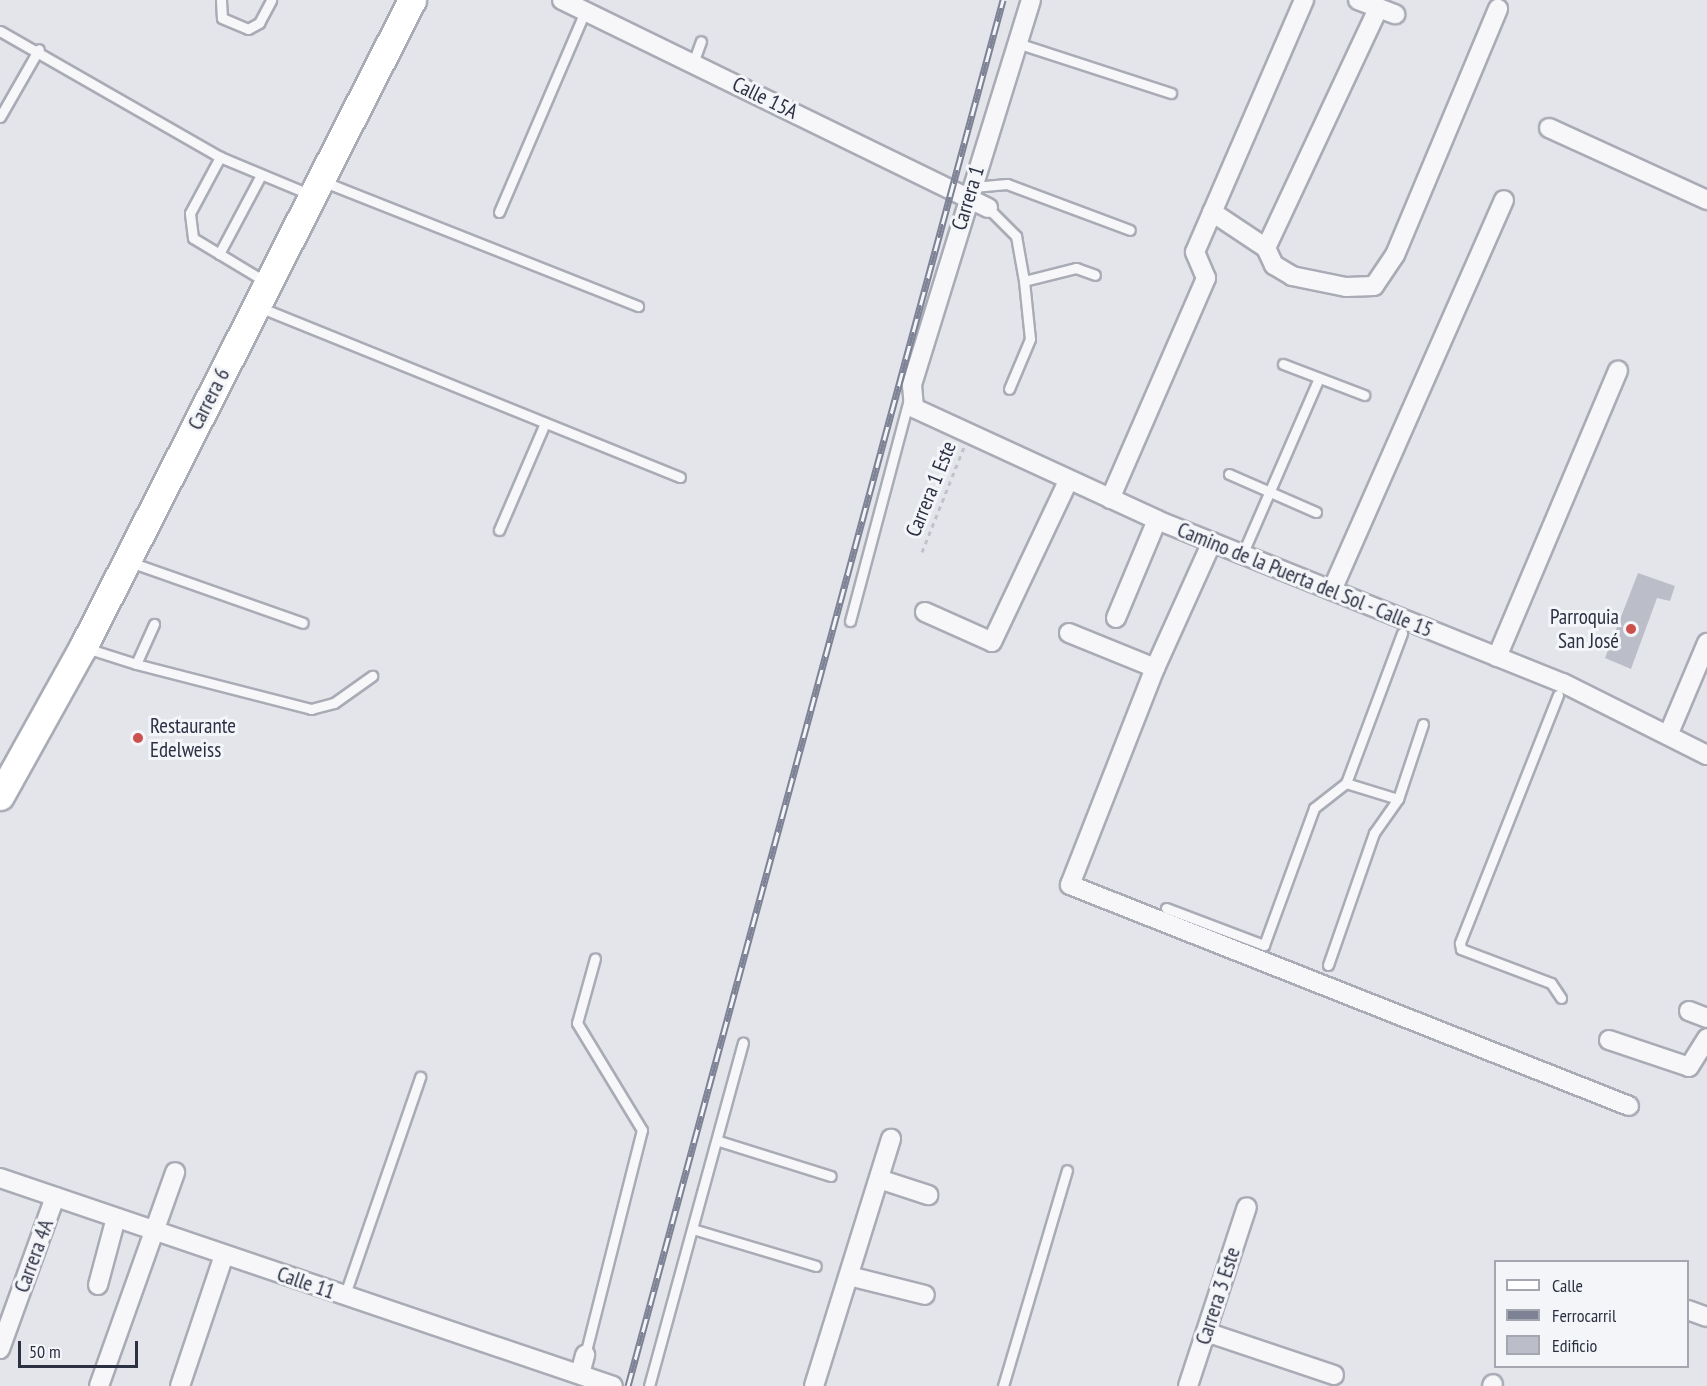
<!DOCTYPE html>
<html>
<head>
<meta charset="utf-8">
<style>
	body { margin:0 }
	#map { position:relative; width:1707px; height:1386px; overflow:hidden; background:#e4e5eb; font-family:"PT Sans Narrow",sans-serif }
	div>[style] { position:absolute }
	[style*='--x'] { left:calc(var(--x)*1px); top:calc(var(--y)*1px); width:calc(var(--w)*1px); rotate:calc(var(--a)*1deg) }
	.building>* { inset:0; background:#bbbec8 }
	.path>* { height:3px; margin-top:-1.5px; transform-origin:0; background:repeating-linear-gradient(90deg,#c2c3ca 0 4.5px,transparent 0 9px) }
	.roads { filter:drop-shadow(2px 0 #a9abb5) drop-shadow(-2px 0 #a9abb5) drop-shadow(0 2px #a9abb5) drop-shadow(0 -2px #a9abb5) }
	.lane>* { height:9px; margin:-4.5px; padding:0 4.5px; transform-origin:4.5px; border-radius:4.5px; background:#f7f7fa }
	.street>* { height:18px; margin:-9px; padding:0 9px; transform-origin:9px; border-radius:9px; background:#f7f7fa }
	.secondary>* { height:27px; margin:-13.5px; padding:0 13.5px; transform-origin:13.5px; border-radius:13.5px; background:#fff }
	.rail>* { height:7px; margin-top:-3.5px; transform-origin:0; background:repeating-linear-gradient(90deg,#f4f5f8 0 14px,#7d8295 0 28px); box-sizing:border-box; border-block:2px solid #7d8295 }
	.dots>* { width:16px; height:16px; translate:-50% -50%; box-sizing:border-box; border:3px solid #f4f5f8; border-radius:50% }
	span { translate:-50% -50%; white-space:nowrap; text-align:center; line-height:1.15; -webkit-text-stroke:6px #f4f5f8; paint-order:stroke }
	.street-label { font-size:21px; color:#2c3043 }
	.poi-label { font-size:21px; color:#2c3043 }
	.right { translate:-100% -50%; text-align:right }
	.left { translate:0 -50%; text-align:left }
	.legend { position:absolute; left:1494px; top:1260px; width:195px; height:108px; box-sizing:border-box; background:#f4f5f8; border:2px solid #a4a6b0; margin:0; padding:8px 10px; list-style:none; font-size:18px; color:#2c3043 }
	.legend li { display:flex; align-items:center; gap:12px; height:30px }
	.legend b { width:30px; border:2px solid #a4a6b0 }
	.scale { position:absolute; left:18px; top:1341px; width:120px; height:27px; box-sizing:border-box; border:3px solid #2c3043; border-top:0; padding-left:8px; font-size:18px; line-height:21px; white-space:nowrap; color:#2c3043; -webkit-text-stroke:4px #f4f5f8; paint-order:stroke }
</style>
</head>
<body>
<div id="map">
	<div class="building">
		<i style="clip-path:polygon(1638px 573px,1675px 586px,1670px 601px,1657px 598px,1631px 669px,1605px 658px)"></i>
	</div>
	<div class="path">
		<i style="--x:922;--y:552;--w:113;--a:-68.2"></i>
	</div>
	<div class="roads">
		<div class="lane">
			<i style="--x:221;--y:0;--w:18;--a:87"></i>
			<i style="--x:222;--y:18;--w:28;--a:23"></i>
			<i style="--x:248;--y:29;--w:13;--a:-29"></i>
			<i style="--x:259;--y:23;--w:26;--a:-62"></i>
			<i style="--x:0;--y:31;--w:254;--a:29.8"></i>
			<i style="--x:1017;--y:43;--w:162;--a:18"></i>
			<i style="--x:693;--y:63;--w:23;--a:-70"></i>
			<i style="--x:0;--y:117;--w:78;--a:-60.2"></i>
			<i style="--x:322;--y:181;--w:340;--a:21.6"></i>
			<i style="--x:973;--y:187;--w:34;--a:-5"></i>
			<i style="--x:1007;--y:184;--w:131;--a:20.5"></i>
			<i style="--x:988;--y:208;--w:40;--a:45"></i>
			<i style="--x:1016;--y:236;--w:46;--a:79.9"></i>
			<i style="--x:1024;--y:281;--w:58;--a:84.1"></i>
			<i style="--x:1030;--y:339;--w:54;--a:112.8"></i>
			<i style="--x:499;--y:212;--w:219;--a:-66.8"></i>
			<i style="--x:219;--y:254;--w:89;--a:-62"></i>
			<i style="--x:1024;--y:281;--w:54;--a:-14"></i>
			<i style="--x:1076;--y:268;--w:20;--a:20"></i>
			<i style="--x:266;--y:282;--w:85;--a:-148.9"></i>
			<i style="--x:193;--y:238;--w:25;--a:-97"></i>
			<i style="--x:190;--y:213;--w:64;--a:-61.8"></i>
			<i style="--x:220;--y:157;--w:96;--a:22.6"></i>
			<i style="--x:259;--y:307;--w:454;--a:22"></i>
			<i style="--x:1283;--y:364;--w:87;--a:20.9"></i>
			<i style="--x:1229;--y:474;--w:95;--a:23.6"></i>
			<i style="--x:499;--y:530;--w:116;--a:-66.7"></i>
			<i style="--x:1242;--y:555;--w:193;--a:-66.5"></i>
			<i style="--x:130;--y:562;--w:183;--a:19.4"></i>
			<i style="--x:850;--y:621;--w:229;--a:-75.1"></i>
			<i style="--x:86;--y:648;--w:52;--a:17.7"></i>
			<i style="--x:136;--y:664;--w:44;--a:-65.8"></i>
			<i style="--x:136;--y:664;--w:181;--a:14.4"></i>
			<i style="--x:311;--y:709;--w:24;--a:-15"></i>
			<i style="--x:334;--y:703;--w:47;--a:-35.4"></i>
			<i style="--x:1558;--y:695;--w:267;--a:111.6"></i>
			<i style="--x:1460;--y:943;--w:6;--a:81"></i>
			<i style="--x:1461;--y:949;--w:96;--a:20.7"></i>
			<i style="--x:1551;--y:983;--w:18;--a:56"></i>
			<i style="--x:1346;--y:783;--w:54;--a:17.1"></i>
			<i style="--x:1166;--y:908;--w:105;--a:20.7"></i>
			<i style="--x:1264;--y:945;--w:146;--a:-69.9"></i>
			<i style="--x:1314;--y:808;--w:41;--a:-38"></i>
			<i style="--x:1346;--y:783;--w:160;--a:-69.5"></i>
			<i style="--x:1328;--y:965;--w:140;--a:-70.8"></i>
			<i style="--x:1374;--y:833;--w:42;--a:-54.8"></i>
			<i style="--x:1398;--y:799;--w:79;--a:-71.6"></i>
			<i style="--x:719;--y:1141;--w:117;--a:17.4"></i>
			<i style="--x:696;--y:1230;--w:125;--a:16.7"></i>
			<i style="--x:344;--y:1297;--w:233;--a:-70.9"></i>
			<i style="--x:585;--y:1355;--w:232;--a:-75.8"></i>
			<i style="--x:642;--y:1130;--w:125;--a:-121.3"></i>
			<i style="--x:577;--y:1023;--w:67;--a:-74.5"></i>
			<i style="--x:649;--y:1386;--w:356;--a:-74.7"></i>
			<i style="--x:1003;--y:1386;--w:225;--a:-73.5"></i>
		</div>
		<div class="street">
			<i style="--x:562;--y:0;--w:474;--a:26"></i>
			<i style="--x:1031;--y:0;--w:403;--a:107.2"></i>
			<i style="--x:912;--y:385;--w:23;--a:85"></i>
			<i style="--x:914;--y:408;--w:268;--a:24.7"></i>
			<i style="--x:1157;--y:520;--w:437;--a:21.9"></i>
			<i style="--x:1563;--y:683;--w:161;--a:26.6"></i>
			<i style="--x:1358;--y:0;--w:40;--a:21"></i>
			<i style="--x:1549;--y:128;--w:174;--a:24.5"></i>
			<i style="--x:1212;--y:212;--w:65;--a:33.7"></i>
			<i style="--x:1266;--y:248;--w:19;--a:65"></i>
			<i style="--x:1274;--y:265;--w:21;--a:31"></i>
			<i style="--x:1292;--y:276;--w:55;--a:11.5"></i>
			<i style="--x:1346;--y:287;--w:28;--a:-2"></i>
			<i style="--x:1374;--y:286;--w:37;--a:-56"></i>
			<i style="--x:1395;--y:255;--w:267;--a:-67.3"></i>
			<i style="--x:1266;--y:248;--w:264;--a:-64.9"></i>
			<i style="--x:1110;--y:499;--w:241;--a:-66.5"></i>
			<i style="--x:1206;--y:278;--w:28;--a:-113"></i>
			<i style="--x:1195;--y:252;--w:275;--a:-66.6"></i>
			<i style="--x:1212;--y:542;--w:138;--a:114.3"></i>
			<i style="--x:1155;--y:668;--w:233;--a:111.4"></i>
			<i style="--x:1070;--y:885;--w:601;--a:21.57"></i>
			<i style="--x:1332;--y:590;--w:426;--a:-66.2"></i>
			<i style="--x:925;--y:612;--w:73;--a:24.1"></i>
			<i style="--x:992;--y:642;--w:178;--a:-64.7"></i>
			<i style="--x:1116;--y:618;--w:106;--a:-67.3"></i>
			<i style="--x:1069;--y:633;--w:93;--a:22.1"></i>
			<i style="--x:1497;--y:657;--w:311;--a:-67.1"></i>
			<i style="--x:1669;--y:733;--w:98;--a:-67.1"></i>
			<i style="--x:1689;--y:1011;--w:19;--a:21"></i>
			<i style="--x:1609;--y:1040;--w:84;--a:18.6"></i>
			<i style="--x:1689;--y:1067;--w:34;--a:-58"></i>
			<i style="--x:0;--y:1178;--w:647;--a:18.74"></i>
			<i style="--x:879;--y:1179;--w:52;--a:18.1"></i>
			<i style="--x:849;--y:1276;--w:78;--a:14"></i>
			<i style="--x:98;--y:1285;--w:69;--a:-75"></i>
			<i style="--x:1688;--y:1310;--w:20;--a:20"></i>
			<i style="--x:1206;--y:1332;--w:135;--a:18.6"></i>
			<i style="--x:0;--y:1349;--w:162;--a:-70.1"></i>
			<i style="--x:580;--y:1374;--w:20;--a:-75"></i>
			<i style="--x:99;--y:1386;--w:227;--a:-70.4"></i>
			<i style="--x:180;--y:1386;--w:138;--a:-71.4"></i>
			<i style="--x:814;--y:1386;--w:259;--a:-72.7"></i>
			<i style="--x:1188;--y:1386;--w:188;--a:-71.8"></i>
			<i style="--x:1492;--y:1386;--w:2;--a:-63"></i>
		</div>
		<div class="secondary">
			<i style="--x:0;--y:796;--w:171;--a:-60.9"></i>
			<i style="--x:83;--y:647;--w:726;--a:-63.05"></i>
		</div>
	</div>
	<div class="rail">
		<i style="--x:628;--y:1386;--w:1436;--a:-74.86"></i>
	</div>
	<div class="dots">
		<i style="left:1631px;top:629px;background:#cc514d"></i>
		<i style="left:138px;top:738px;background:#cc514d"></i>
	</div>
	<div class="street-label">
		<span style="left:765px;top:98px;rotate:26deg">Calle 15A</span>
		<span style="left:968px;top:198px;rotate:-73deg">Carrera 1</span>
		<span style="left:209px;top:399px;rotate:-63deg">Carrera 6</span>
		<span style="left:931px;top:489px;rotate:-68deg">Carrera 1 Este</span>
		<span style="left:1305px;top:580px;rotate:22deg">Camino de la Puerta del Sol - Calle 15</span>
		<span style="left:34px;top:1256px;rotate:-70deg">Carrera 4A</span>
		<span style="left:306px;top:1283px;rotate:19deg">Calle 11</span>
		<span style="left:1218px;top:1296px;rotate:-72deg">Carrera 3 Este</span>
	</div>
	<div class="poi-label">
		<span class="right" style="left:1619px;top:629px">Parroquia<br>San José</span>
		<span class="left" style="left:150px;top:738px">Restaurante<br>Edelweiss</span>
	</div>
	<ul class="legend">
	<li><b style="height:8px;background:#fff"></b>Calle</li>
	<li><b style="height:8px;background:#7d8295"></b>Ferrocarril</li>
	<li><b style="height:16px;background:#bbbec8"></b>Edificio</li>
	</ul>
	<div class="scale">50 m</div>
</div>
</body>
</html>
